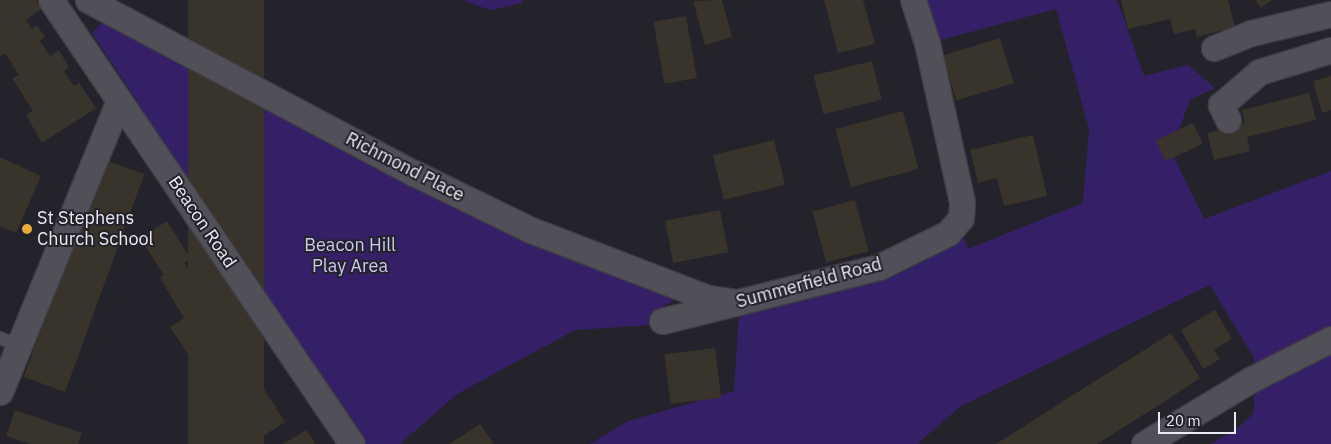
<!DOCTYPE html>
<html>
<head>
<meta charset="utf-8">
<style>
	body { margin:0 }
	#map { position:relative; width:1331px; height:444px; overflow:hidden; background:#24232b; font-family:"IBM Plex Sans",sans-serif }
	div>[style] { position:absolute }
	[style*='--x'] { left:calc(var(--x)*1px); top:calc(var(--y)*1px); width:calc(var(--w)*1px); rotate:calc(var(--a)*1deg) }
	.green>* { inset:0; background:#352068 }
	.building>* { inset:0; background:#38332b; transform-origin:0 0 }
	.roads { filter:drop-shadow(1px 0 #3e3d44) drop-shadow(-1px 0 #3e3d44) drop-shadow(0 1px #3e3d44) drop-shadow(0 -1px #3e3d44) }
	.service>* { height:12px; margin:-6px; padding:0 6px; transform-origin:6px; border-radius:6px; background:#515059 }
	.minor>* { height:25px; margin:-12.5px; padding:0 12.5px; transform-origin:12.5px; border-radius:12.5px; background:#515059 }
	.dots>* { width:14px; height:14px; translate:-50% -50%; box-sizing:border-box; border:2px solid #24232b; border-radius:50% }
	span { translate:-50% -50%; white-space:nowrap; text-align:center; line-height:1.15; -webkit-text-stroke:4px #24232b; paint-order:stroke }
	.street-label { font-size:18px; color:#ecebf1 }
	.poi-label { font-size:18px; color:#ecebf1 }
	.left { translate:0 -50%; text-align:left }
	.park-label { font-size:18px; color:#cdc7f4 }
	.scale { position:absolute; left:1158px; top:412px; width:78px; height:22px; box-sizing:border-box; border:2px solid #ecebf1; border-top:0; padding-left:6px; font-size:15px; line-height:18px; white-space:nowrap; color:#ecebf1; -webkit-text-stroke:4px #24232b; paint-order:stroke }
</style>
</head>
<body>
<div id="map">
	<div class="green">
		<i style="clip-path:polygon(462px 0,523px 0,522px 3px,490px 10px)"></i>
		<i style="clip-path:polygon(923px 0,1117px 0,1144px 76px,1188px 65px,1215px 88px,1190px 100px,1171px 151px,1204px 219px,1331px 171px,1331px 444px,1211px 444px,1239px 427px,1254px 413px,1254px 358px,1210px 285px,961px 406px,917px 444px,590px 444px,628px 421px,734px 391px,739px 313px,962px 232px,968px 249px,1083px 203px,1089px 129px,1056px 9px,937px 41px)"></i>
		<i style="clip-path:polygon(103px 22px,470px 215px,540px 248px,680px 297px,664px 306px,665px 324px,575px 330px,457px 394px,400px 444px,363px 444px,163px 140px,155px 140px,140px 117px,137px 101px,92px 33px)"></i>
	</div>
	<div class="building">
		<i style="clip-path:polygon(0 0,36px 0,41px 9px,26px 20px,32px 29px,37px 25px,45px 37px,40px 41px,50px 56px,59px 50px,69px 67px,64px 71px,74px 86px,79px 83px,96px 108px,42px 143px,26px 115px,33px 111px,12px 78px,19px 75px,5px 53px,0 57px)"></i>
		<i style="left:188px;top:0;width:76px;height:499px"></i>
		<i style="clip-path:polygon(722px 0,732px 37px,705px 45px,693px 1px)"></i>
		<i style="clip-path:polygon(824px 0,863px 0,875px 44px,838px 53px)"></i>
		<i style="clip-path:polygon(1121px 0,1228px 0,1235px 27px,1197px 37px,1195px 29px,1174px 34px,1170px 19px,1128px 29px)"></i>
		<i style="clip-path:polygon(1255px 0,1272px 0,1261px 8px)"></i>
		<i style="left:686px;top:16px;width:63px;height:33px;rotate:80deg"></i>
		<i style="left:1000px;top:38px;width:47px;height:60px;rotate:73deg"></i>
		<i style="left:872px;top:61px;width:40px;height:60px;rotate:76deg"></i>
		<i style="clip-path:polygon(1331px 76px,1331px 110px,1322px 113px,1313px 81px)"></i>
		<i style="clip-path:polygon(1309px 93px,1316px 120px,1247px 137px,1250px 151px,1214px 160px,1207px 133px,1245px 123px,1242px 110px)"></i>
		<i style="left:903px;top:111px;width:60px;height:70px;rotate:75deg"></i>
		<i style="left:1193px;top:123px;width:23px;height:41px;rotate:65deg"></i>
		<i style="clip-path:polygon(1033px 135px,1047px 196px,1004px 206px,997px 178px,978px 183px,970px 150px)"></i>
		<i style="left:774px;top:140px;width:46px;height:63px;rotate:76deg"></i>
		<i style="clip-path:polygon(0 157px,41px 176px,16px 233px,0 226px)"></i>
		<i style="left:103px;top:159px;width:44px;height:232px;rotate:20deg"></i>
		<i style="left:855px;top:200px;width:53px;height:44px;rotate:75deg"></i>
		<i style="left:720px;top:210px;width:43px;height:56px;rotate:79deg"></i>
		<i style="clip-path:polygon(167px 221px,191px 259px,184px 263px,285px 422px,251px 444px,246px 444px,170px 327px,192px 313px,184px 318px,160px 278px,164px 275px,140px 238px)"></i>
		<i style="clip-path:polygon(1215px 310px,1232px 339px,1214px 349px,1220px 359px,1203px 369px,1181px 330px)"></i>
		<i style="clip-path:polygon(1171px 333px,1200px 378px,1170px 398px,1097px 444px,996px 444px)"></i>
		<i style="left:715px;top:348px;width:50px;height:51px;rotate:83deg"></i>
		<i style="clip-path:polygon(15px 410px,82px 433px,78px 444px,31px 444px,6px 436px)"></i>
		<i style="clip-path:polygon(480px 424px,494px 444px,449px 444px)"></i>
		<i style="clip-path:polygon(306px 430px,316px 444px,283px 444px)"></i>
	</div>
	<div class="roads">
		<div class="service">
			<i style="--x:0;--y:338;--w:21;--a:23"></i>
		</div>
		<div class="minor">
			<i style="--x:51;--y:0;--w:536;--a:55.87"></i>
			<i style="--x:88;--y:0;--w:369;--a:28"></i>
			<i style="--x:414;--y:173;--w:130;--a:26"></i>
			<i style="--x:531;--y:230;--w:190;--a:21"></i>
			<i style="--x:708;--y:298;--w:29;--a:8"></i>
			<i style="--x:1214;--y:48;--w:40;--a:-22"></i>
			<i style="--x:1251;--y:33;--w:82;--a:-13.4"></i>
			<i style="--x:1228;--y:120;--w:17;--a:-115"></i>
			<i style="--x:1221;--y:105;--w:50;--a:-41"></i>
			<i style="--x:1259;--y:72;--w:75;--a:-17"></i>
			<i style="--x:662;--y:321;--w:224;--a:-14"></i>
			<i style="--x:879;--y:267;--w:77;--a:-26.2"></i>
			<i style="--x:948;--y:233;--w:20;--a:-49"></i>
			<i style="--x:961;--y:218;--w:16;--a:-86"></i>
			<i style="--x:962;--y:202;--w:163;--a:-102.4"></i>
			<i style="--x:927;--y:43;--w:45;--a:-108"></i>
			<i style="--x:0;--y:392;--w:315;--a:-67.8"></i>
			<i style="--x:1144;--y:444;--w:124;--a:-31.1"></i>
			<i style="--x:1250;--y:380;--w:91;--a:-26.8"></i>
		</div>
	</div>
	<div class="dots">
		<i style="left:27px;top:229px;background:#e9ab38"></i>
	</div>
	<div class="street-label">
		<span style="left:405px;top:167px;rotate:27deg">Richmond Place</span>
		<span style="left:202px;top:222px;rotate:56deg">Beacon Road</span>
		<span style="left:809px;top:283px;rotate:-15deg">Summerfield Road</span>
	</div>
	<div class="poi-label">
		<span class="left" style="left:37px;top:229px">St Stephens<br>Church School</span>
	</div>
	<div class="park-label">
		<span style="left:350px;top:256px">Beacon Hill<br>Play Area</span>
	</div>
	<div class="scale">20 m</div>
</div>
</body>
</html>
